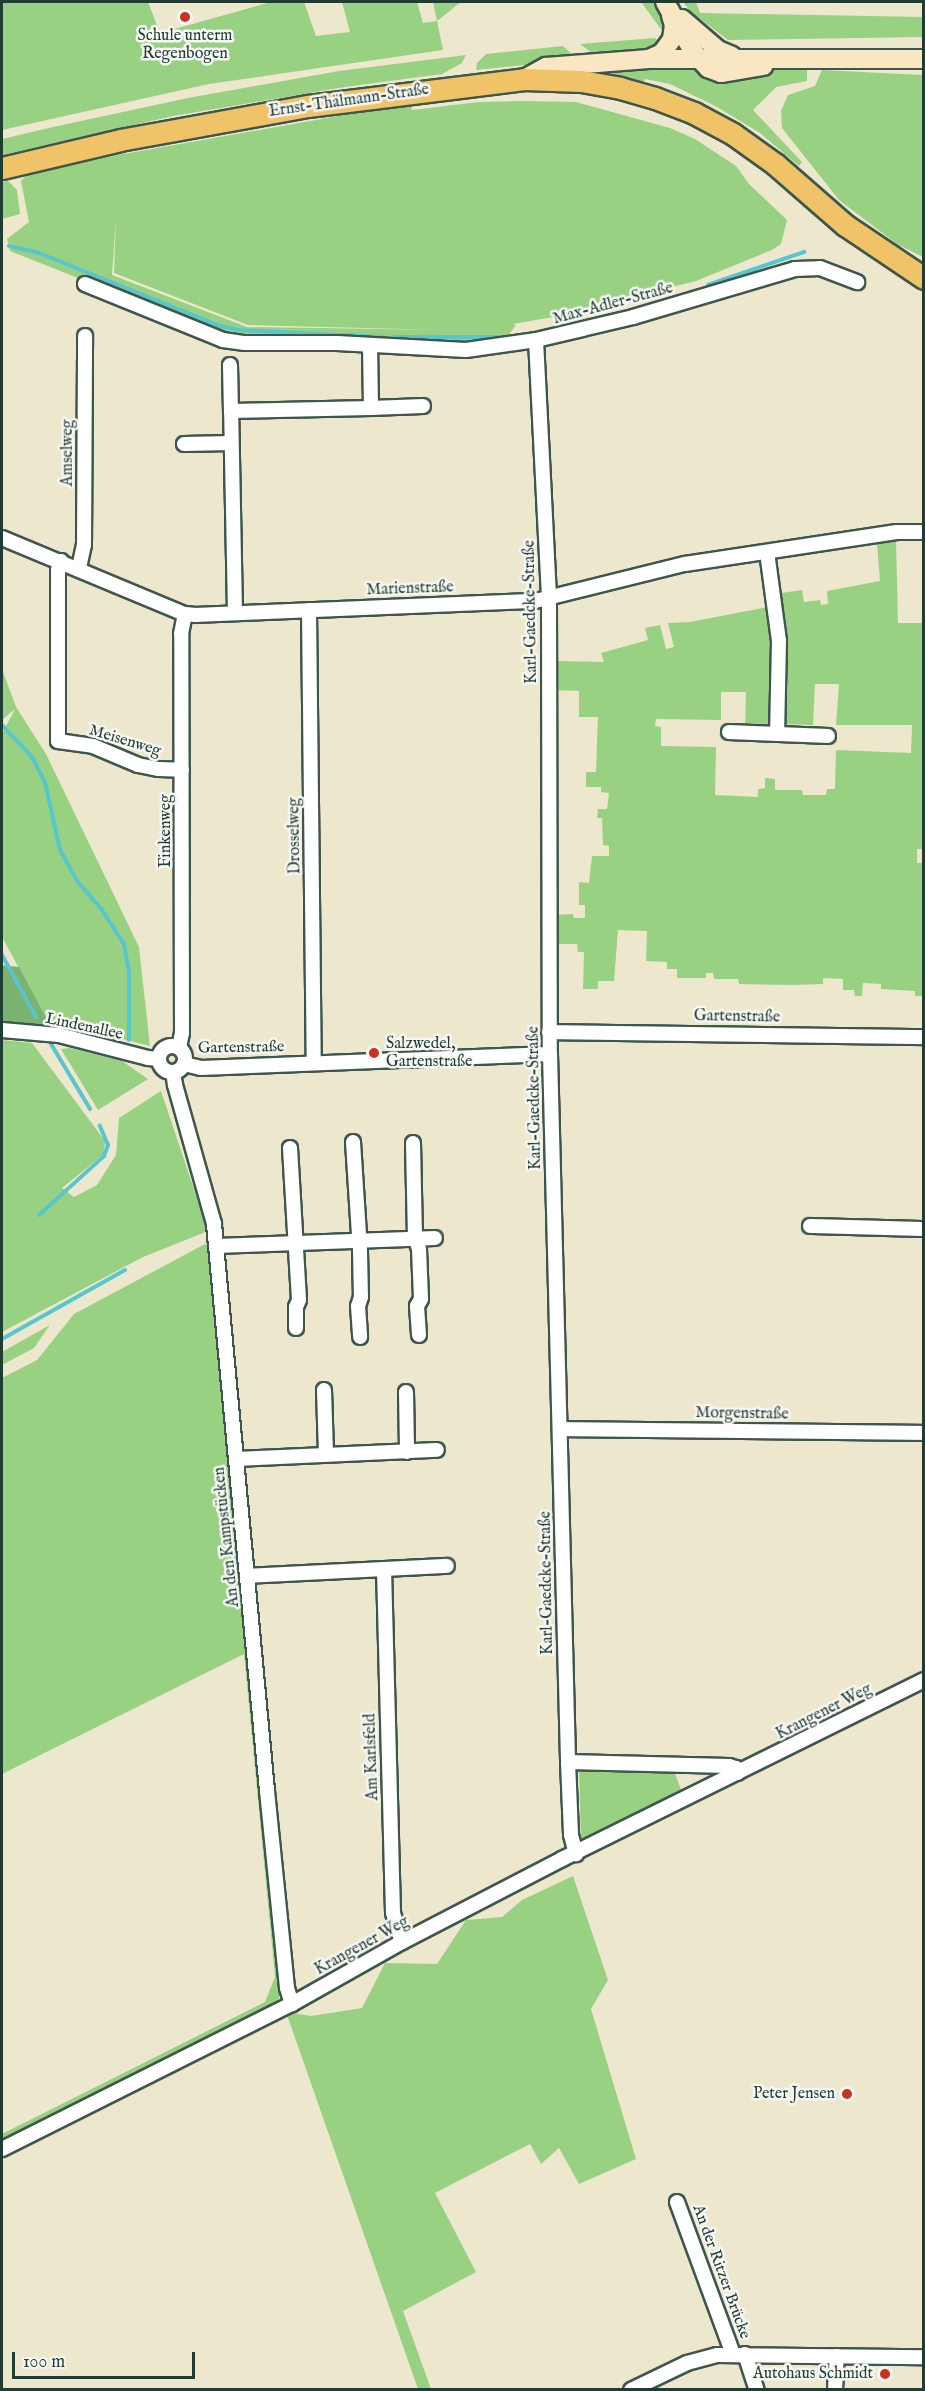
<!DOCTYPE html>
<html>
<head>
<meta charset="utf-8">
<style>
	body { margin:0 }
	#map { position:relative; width:925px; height:2391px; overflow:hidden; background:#ede7ce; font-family:"IM FELL English",serif }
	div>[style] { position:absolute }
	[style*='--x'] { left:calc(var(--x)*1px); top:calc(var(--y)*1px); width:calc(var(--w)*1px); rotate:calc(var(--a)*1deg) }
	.green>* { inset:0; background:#99d183 }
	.forest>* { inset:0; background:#7ab371 }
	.stream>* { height:4px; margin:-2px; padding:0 2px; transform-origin:2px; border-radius:2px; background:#58c6ce }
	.roads { filter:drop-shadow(2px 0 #3e564b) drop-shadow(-2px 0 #3e564b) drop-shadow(0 2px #3e564b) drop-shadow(0 -2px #3e564b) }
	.street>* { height:14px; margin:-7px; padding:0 7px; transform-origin:7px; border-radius:7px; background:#fff }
	.street>.ring { margin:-7px; padding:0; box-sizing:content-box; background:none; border:14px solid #fff; border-radius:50% }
	.secondary>* { height:18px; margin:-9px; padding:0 9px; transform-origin:9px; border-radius:9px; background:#f9e7c3 }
	.primary>* { height:21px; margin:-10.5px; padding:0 10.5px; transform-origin:10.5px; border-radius:10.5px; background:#f0c369 }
	.dots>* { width:16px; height:16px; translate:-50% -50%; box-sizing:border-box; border:3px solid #f6f6f2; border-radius:50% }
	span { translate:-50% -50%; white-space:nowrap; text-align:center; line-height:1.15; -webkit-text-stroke:5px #f6f6f2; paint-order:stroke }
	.poi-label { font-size:16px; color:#1f3d34 }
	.left { translate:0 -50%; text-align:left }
	.right { translate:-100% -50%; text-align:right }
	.street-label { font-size:16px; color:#1f3d34 }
	.frame { position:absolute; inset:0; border:3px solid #1f3d34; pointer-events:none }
	.scale { position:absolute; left:12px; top:2352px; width:183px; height:27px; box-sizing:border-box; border:3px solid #1f3d34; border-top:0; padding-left:8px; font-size:18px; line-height:21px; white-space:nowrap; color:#1f3d34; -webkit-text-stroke:4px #f6f6f2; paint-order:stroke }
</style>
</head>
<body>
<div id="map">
	<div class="green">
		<i style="clip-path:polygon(2px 2px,148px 2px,160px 33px,271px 2px,304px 2px,316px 36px,350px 32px,342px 2px,417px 2px,423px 23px,437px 21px,433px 2px,461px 2px,437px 21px,443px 50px,209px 84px,2px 130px)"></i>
		<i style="clip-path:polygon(641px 2px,657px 2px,667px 22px,666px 36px)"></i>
		<i style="clip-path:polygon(683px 2px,696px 2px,700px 13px,923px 17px,923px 37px,728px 40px,690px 11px)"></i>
		<i style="clip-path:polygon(655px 38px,663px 45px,659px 50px,592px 53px,580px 44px)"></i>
		<i style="clip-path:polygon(563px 46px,573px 55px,574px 60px,476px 70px,477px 63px,486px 54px)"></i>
		<i style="clip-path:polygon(466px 55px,462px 63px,442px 74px,345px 87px,173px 116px,2px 155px,2px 139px,53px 127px,188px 98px,339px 71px)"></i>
		<i style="clip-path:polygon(694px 62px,768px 69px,807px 66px,807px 81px,776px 87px,753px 110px,802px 162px,799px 166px,760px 133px,717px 107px,670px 84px,645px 79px,643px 84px,588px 73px)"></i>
		<i style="clip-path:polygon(822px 70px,923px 75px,923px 257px,897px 244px,839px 200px,782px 128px,781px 111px,788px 95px,815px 86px)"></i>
		<i style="clip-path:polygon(evenodd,521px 101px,576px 102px,670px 128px,695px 139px,736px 166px,749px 184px,787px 220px,781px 244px,772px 250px,696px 281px,553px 317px,513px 324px,516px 325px,503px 342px,440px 345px,229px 338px,10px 251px,7px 239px,29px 222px,21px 181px,27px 175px,118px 155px,383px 108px,410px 105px,412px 110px,479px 102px,521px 101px,116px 219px,114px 273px,248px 325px,443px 330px,247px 327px,112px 275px,116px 219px)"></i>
		<i style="clip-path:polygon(8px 181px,17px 190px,20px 214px,2px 219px,2px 182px)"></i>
		<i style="clip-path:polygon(896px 540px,898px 623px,923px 623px,924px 849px,917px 849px,917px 863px,924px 863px,923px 996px,915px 996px,915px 991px,881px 989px,881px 984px,863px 983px,862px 996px,855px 996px,854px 990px,843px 990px,843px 979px,823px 978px,823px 984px,793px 985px,739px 984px,738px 979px,714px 979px,713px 973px,706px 973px,706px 978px,677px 978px,677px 969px,667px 969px,667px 962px,646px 961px,647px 931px,618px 930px,614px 981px,598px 981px,598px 989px,583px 989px,584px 952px,578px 952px,577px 944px,557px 944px,556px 915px,573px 914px,574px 918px,585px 918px,585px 905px,579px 905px,579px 882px,589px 883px,592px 856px,609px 856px,609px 846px,603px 845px,602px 818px,597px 818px,598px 809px,607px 809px,609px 793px,601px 792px,601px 787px,586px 787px,586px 772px,596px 772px,598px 717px,579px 717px,579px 691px,556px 690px,557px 661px,604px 662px,601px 653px,648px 640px,645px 628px,660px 625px,666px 649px,674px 647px,668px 623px,690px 622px,773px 606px,777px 729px,745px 729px,746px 692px,721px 692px,721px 720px,656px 719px,655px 726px,661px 727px,661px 746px,716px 747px,715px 795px,758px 797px,758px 789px,765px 788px,765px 778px,775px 779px,775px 790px,802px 790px,803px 795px,826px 795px,827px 789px,835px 789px,836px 750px,911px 753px,912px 725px,836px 725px,839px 684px,815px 684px,813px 725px,778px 724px,774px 594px,802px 590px,804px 602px,820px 600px,821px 605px,828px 604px,827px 591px,880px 581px,877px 543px)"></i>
		<i style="clip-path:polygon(2px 669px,16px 707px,46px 754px,139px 947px,150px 1046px,107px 1035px,50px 1025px,2px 937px,2px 734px,15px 709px,2px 720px)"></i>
		<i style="clip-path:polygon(2px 1040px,32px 1043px,105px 1141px,104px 1154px,62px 1188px,74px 1197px,97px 1185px,116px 1155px,119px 1118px,161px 1091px,208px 1231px,143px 1257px,2px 1332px)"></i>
		<i style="clip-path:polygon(70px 1048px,122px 1061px,148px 1079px,98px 1110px,61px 1049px)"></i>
		<i style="clip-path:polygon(205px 1244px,211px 1247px,280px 1974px,279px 1998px,273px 2008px,2px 2143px,2px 2134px,265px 2002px,275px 1977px,244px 1654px,2px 1774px,2px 1378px,37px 1360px,74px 1314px)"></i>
		<i style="clip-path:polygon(50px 1325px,34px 1348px,2px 1365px,2px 1352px)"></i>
		<i style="clip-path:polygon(579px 1768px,674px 1771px,683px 1795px,589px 1842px,581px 1837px)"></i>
		<i style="clip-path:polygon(573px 1876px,608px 1980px,591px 2009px,636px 2159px,579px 2184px,559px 2148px,541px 2164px,530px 2144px,435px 2193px,476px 2272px,403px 2311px,431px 2389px,418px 2389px,286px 2012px,311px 2016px,362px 2008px,385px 1963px,437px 1964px,466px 1920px,502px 1917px,522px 1900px)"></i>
	</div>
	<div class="forest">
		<i style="clip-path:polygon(2px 965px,19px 967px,50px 1025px,2px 1022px)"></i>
	</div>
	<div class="stream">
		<i style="--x:9;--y:246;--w:31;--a:13"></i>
		<i style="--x:39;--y:253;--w:192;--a:22"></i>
		<i style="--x:217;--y:325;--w:23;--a:13"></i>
		<i style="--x:239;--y:330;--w:144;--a:2.8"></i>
		<i style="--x:708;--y:285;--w:102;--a:-19"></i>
		<i style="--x:394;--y:337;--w:104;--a:0"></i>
		<i style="--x:2;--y:725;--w:44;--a:46.8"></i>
		<i style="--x:32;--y:757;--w:28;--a:63"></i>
		<i style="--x:45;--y:782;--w:70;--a:77.6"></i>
		<i style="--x:60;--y:850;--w:35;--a:61"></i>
		<i style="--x:77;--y:881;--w:38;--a:49"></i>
		<i style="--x:102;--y:910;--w:40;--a:57.1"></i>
		<i style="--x:124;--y:944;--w:27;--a:80"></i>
		<i style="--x:129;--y:971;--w:69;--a:90"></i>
		<i style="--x:2;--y:955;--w:71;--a:61.3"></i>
		<i style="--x:51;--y:1044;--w:76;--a:59"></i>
		<i style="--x:39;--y:1215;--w:88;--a:-42.2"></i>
		<i style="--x:104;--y:1156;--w:12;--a:-70"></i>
		<i style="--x:108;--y:1145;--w:21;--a:-113"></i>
		<i style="--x:2;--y:1339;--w:141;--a:-29.3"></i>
	</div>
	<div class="roads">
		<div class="street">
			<i style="--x:85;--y:284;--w:149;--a:22.1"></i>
			<i style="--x:223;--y:340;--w:22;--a:8"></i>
			<i style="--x:245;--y:343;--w:92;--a:0"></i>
			<i style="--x:337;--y:343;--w:129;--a:3.1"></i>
			<i style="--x:466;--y:350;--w:71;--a:-8.1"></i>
			<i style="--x:536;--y:340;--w:100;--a:-13.3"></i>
			<i style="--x:633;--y:317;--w:169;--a:-16.5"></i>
			<i style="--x:795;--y:269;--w:25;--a:-2"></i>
			<i style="--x:820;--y:268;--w:40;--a:21"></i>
			<i style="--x:536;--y:340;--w:258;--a:87.1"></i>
			<i style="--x:549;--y:598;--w:456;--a:89.9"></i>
			<i style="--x:550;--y:1054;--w:708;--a:88.54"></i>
			<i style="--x:568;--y:1762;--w:73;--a:87.6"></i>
			<i style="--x:571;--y:1835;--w:20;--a:75"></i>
			<i style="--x:230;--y:365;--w:46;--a:88.8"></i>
			<i style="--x:371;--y:408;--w:52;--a:-2.2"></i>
			<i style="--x:184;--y:444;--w:47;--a:-1.2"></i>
			<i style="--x:2;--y:538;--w:198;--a:22.6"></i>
			<i style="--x:185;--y:614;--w:11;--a:5"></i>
			<i style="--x:196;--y:615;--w:339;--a:-2.4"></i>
			<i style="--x:535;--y:601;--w:154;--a:-13.9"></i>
			<i style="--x:685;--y:564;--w:214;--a:-8.6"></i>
			<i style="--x:897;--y:532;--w:27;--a:0"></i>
			<i style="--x:767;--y:552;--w:90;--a:82.3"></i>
			<i style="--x:779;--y:641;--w:93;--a:91.2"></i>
			<i style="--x:61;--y:561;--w:9;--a:108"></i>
			<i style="--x:58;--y:570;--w:171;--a:90"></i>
			<i style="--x:58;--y:741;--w:35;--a:8"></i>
			<i style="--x:93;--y:746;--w:49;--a:22.9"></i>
			<i style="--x:138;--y:765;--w:20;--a:11"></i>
			<i style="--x:158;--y:769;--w:24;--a:2"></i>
			<i style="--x:79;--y:568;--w:24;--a:-78"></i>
			<i style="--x:84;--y:545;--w:209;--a:-89.7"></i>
			<i style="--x:309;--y:610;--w:453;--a:89.4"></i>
			<i style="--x:235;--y:613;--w:202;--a:-91.1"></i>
			<i style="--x:231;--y:411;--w:140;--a:-1.2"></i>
			<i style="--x:371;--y:408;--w:63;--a:-90.9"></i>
			<i style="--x:729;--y:732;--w:99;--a:2.3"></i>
			<i style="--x:2;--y:1030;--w:57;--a:5"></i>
			<i style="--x:59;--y:1035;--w:92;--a:14.5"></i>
			<i style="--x:148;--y:1058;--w:11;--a:5"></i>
			<i style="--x:549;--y:1032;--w:375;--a:0.8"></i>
			<i class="ring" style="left:159px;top:1046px;width:12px;height:12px"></i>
			<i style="--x:179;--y:1048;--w:15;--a:-79"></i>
			<i style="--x:182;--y:1033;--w:399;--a:-90.1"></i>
			<i style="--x:181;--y:634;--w:20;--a:-79"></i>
			<i style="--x:184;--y:1064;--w:17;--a:13"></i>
			<i style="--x:201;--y:1068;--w:349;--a:-2.3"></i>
			<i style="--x:173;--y:1072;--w:13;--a:81"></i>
			<i style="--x:175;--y:1085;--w:144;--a:74.3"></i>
			<i style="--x:214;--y:1224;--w:569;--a:84.66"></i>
			<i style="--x:267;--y:1791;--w:198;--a:84.2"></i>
			<i style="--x:287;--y:1988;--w:17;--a:73"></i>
			<i style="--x:353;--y:1142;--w:109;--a:86.3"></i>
			<i style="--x:360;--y:1251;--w:46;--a:88.8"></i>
			<i style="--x:361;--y:1297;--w:9;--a:108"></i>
			<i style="--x:358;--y:1306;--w:31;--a:86"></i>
			<i style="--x:413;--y:1143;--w:94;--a:88.8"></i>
			<i style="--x:415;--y:1237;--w:13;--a:72"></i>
			<i style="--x:419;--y:1249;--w:50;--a:87.7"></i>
			<i style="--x:421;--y:1299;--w:8;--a:120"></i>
			<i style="--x:417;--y:1306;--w:29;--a:86"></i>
			<i style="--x:290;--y:1148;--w:152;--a:86.6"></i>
			<i style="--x:299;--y:1300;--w:8;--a:113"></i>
			<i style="--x:296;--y:1307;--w:21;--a:90"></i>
			<i style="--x:810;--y:1226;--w:114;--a:1.5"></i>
			<i style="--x:216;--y:1246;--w:219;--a:-2.1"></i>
			<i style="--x:324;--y:1390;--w:64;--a:88.2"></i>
			<i style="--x:406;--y:1392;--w:60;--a:89"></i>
			<i style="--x:560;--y:1429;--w:364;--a:0.6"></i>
			<i style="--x:236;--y:1459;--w:201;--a:-2.6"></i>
			<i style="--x:384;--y:1569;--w:344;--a:88.5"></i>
			<i style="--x:393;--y:1913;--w:30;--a:73"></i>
			<i style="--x:247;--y:1576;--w:200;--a:-2.9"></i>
			<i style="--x:568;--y:1762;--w:161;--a:1.4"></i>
			<i style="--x:729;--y:1766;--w:7;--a:16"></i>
			<i style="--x:736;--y:1768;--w:5;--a:68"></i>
			<i style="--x:2;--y:2149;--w:324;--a:-26.6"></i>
			<i style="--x:292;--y:2004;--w:126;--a:-29.4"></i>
			<i style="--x:402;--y:1942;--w:180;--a:-27.4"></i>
			<i style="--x:562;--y:1859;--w:404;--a:-26.3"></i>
			<i style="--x:677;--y:2202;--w:162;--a:69.8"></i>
			<i style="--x:745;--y:2354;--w:38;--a:72"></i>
			<i style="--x:631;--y:2390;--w:62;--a:-25.7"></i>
			<i style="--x:687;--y:2363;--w:31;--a:-15"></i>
			<i style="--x:717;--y:2355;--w:207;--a:0.6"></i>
			<i style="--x:835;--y:2390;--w:34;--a:-87"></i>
		</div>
		<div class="secondary">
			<i style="--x:665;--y:2;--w:59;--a:60.4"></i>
			<i style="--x:694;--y:53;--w:21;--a:47"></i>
			<i style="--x:708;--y:68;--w:14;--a:21"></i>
			<i style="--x:721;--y:73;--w:43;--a:-9.5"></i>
			<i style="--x:682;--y:19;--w:48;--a:40.7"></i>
			<i style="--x:718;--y:50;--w:15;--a:23"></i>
			<i style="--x:649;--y:59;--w:14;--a:-25"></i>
			<i style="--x:662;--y:53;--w:17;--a:-54"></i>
			<i style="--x:672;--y:39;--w:14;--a:-82"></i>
			<i style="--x:674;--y:25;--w:9;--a:-108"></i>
			<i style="--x:524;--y:79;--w:25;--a:-29"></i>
			<i style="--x:546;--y:67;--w:103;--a:-4.4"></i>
			<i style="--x:649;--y:59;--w:275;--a:0"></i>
		</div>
		<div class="primary">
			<i style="--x:2;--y:168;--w:121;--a:-13.3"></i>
			<i style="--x:120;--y:140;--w:191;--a:-10.3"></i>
			<i style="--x:308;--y:106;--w:218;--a:-7.1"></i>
			<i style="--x:524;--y:79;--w:57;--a:2"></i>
			<i style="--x:581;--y:81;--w:40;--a:10"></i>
			<i style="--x:620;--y:88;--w:36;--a:16"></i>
			<i style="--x:655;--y:98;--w:42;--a:21"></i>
			<i style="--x:694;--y:113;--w:44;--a:28.3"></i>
			<i style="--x:733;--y:134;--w:52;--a:35.5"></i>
			<i style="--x:775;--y:164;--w:93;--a:41.1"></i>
			<i style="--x:845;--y:225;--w:95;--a:33.9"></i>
		</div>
	</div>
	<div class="dots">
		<i style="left:185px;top:17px;background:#c8321e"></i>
		<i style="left:374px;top:1053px;background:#c8321e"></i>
		<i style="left:847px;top:2094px;background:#c8321e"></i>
		<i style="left:885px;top:2374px;background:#c8321e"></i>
	</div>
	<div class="poi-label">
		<span style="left:185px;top:45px">Schule unterm<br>Regenbogen</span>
		<span class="left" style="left:386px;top:1053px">Salzwedel,<br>Gartenstraße</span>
		<span class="right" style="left:835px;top:2094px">Peter Jensen</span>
		<span class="right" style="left:873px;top:2374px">Autohaus Schmidt</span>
	</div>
	<div class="street-label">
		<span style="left:349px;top:101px;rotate:-8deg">Ernst-Thälmann-Straße</span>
		<span style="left:613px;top:304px;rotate:-15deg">Max-Adler-Straße</span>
		<span style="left:68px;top:453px;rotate:-90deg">Amselweg</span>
		<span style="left:410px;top:589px;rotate:-2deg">Marienstraße</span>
		<span style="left:531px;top:612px;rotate:-91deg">Karl-Gaedcke-Straße</span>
		<span style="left:125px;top:741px;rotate:17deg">Meisenweg</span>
		<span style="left:166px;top:831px;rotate:-90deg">Finkenweg</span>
		<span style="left:295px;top:836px;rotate:-91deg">Drosselweg</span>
		<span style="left:737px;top:1017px;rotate:1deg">Gartenstraße</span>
		<span style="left:84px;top:1027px;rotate:12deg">Lindenallee</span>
		<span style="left:241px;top:1048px;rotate:-1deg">Gartenstraße</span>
		<span style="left:535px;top:1098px;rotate:-91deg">Karl-Gaedcke-Straße</span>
		<span style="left:742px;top:1414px;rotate:1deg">Morgenstraße</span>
		<span style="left:227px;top:1537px;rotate:-96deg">An den Kampstücken</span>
		<span style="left:547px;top:1583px;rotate:-91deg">Karl-Gaedcke-Straße</span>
		<span style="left:824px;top:1712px;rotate:-27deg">Krangener Weg</span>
		<span style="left:372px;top:1757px;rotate:-92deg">Am Karlsfeld</span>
		<span style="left:362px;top:1946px;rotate:-29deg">Krangener Weg</span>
		<span style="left:721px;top:2272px;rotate:70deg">An der Ritzer Brücke</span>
	</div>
	<div class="frame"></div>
	<div class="scale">100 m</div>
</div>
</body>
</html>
